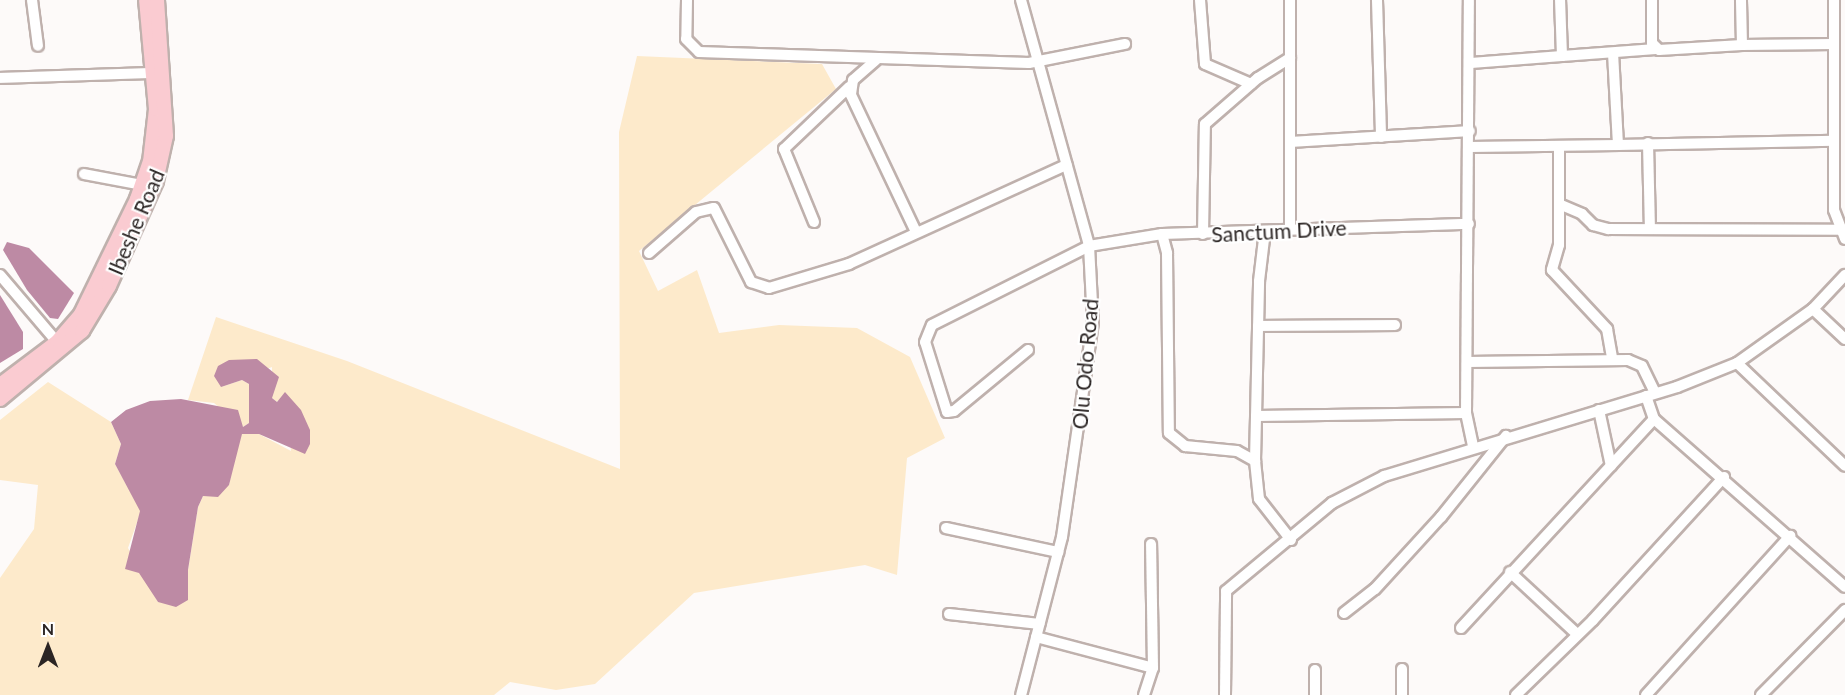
<!DOCTYPE html>
<html>
<head>
<meta charset="utf-8">
<style>
	body { margin:0 }
	#map { position:relative; width:1845px; height:695px; overflow:hidden; background:#fdfaf9; font-family:Lato,sans-serif }
	div>[style] { position:absolute }
	[style*='--x'] { left:calc(var(--x)*1px); top:calc(var(--y)*1px); width:calc(var(--w)*1px); rotate:calc(var(--a)*1deg) }
	.green>* { inset:0; background:#fdeacb }
	.water>* { inset:0; background:#bd8aa4 }
	.roads { filter:drop-shadow(2px 0 #bfb1ad) drop-shadow(-2px 0 #bfb1ad) drop-shadow(0 2px #bfb1ad) drop-shadow(0 -2px #bfb1ad) }
	.minor>* { height:10px; margin:-5px; padding:0 5px; transform-origin:5px; border-radius:5px; background:#fff }
	.major>* { height:14px; margin:-7px; padding:0 7px; transform-origin:7px; border-radius:7px; background:#facbd1 }
	span { translate:-50% -50%; white-space:nowrap; text-align:center; line-height:1.15; -webkit-text-stroke:4.5px #fff; paint-order:stroke }
	.street-label { font-size:21px; color:#2b2524 }
	.north { position:absolute; left:18px; top:617px; width:60px; height:60px; -webkit-text-stroke:4px #fff; paint-order:stroke; rotate:0deg; font-size:16px; font-weight:700; line-height:24px; text-align:center; color:#2b2524 }
	.north::after { content:''; display:block; margin:auto; width:21px; height:27px; background:#2b2524; clip-path:polygon(50% 0,100% 100%,50% 72%,0 100%) }
</style>
</head>
<body>
<div id="map">
	<div class="green">
		<i style="clip-path:polygon(637px 56px,822px 64px,836px 89px,639px 251px,658px 291px,697px 270px,719px 333px,779px 325px,857px 328px,910px 357px,945px 438px,907px 458px,897px 575px,865px 565px,694px 593px,595px 684px,556px 690px,510px 682px,494px 695px,0 695px,0 578px,34px 529px,38px 485px,0 480px,0 420px,48px 382px,111px 422px,121px 444px,115px 464px,141px 511px,128px 548px,158px 602px,188px 600px,188px 570px,198px 507px,203px 496px,229px 485px,237px 440px,242px 434px,259px 434px,291px 451px,285px 393px,277px 402px,272px 398px,272px 367px,221px 387px,242px 380px,249px 384px,249px 423px,243px 427px,214px 403px,188px 400px,216px 317px,347px 361px,620px 469px,619px 132px)"></i>
	</div>
	<div class="water">
		<i style="clip-path:polygon(7px 242px,29px 248px,74px 293px,58px 319px,50px 318px,27px 290px,3px 250px)"></i>
		<i style="clip-path:polygon(0 295px,23px 332px,23px 349px,0 363px)"></i>
		<i style="clip-path:polygon(257px 359px,279px 377px,272px 398px,277px 402px,285px 392px,301px 410px,310px 430px,310px 444px,305px 454px,259px 434px,242px 434px,229px 485px,218px 497px,203px 496px,198px 507px,188px 570px,188px 600px,176px 607px,158px 602px,139px 573px,125px 569px,140px 511px,115px 464px,121px 444px,111px 422px,126px 410px,150px 401px,181px 399px,238px 410px,243px 427px,249px 423px,249px 384px,242px 380px,221px 387px,214px 376px,218px 366px,229px 360px)"></i>
	</div>
	<div class="roads">
		<div class="minor">
			<i style="--x:32;--y:0;--w:46;--a:82.6"></i>
			<i style="--x:687;--y:0;--w:39;--a:91"></i>
			<i style="--x:686;--y:39;--w:18;--a:45"></i>
			<i style="--x:699;--y:52;--w:330;--a:1.9"></i>
			<i style="--x:1029;--y:63;--w:98;--a:-11.2"></i>
			<i style="--x:1021;--y:0;--w:255;--a:74.5"></i>
			<i style="--x:1089;--y:246;--w:76;--a:87"></i>
			<i style="--x:1093;--y:322;--w:217;--a:98.2"></i>
			<i style="--x:1062;--y:537;--w:163;--a:104.5"></i>
			<i style="--x:1200;--y:0;--w:64;--a:85.5"></i>
			<i style="--x:1205;--y:64;--w:50;--a:23.5"></i>
			<i style="--x:1290;--y:0;--w:228;--a:90"></i>
			<i style="--x:1377;--y:0;--w:137;--a:88.3"></i>
			<i style="--x:1652;--y:0;--w:43;--a:90"></i>
			<i style="--x:1652;--y:43;--w:10;--a:45"></i>
			<i style="--x:1659;--y:50;--w:83;--a:-3.4"></i>
			<i style="--x:1742;--y:45;--w:45;--a:-91.3"></i>
			<i style="--x:1834;--y:44;--w:166;--a:90"></i>
			<i style="--x:1834;--y:210;--w:31;--a:69"></i>
			<i style="--x:1742;--y:45;--w:92;--a:-0.6"></i>
			<i style="--x:1834;--y:44;--w:44;--a:-90"></i>
			<i style="--x:1562;--y:56;--w:94;--a:-4.3"></i>
			<i style="--x:876;--y:60;--w:30;--a:139"></i>
			<i style="--x:853;--y:80;--w:15;--a:98"></i>
			<i style="--x:851;--y:95;--w:149;--a:64.6"></i>
			<i style="--x:1471;--y:63;--w:91;--a:-4.4"></i>
			<i style="--x:1562;--y:56;--w:56;--a:-92"></i>
			<i style="--x:0;--y:78;--w:153;--a:-1.9"></i>
			<i style="--x:1291;--y:142;--w:179;--a:-3.5"></i>
			<i style="--x:1648;--y:143;--w:86;--a:88.7"></i>
			<i style="--x:1618;--y:145;--w:216;--a:-1.1"></i>
			<i style="--x:1470;--y:147;--w:148;--a:-0.8"></i>
			<i style="--x:1618;--y:145;--w:92;--a:-93.1"></i>
			<i style="--x:1559;--y:147;--w:98;--a:90"></i>
			<i style="--x:1559;--y:245;--w:26;--a:106"></i>
			<i style="--x:1552;--y:270;--w:81;--a:47"></i>
			<i style="--x:1607;--y:329;--w:29;--a:80"></i>
			<i style="--x:84;--y:174;--w:59;--a:10.7"></i>
			<i style="--x:1559;--y:204;--w:25;--a:23"></i>
			<i style="--x:1582;--y:214;--w:16;--a:45"></i>
			<i style="--x:1593;--y:225;--w:16;--a:15"></i>
			<i style="--x:1608;--y:229;--w:232;--a:0.2"></i>
			<i style="--x:814;--y:222;--w:79;--a:-112.3"></i>
			<i style="--x:784;--y:149;--w:90;--a:-43.6"></i>
			<i style="--x:1162;--y:234;--w:20;--a:75"></i>
			<i style="--x:1167;--y:253;--w:180;--a:89.4"></i>
			<i style="--x:1169;--y:433;--w:21;--a:39"></i>
			<i style="--x:1185;--y:446;--w:52;--a:5.5"></i>
			<i style="--x:1237;--y:451;--w:21;--a:29"></i>
			<i style="--x:1255;--y:461;--w:38;--a:84"></i>
			<i style="--x:1259;--y:499;--w:52;--a:52"></i>
			<i style="--x:1203;--y:234;--w:110;--a:-89"></i>
			<i style="--x:1205;--y:124;--w:70;--a:-41"></i>
			<i style="--x:1258;--y:78;--w:38;--a:-32"></i>
			<i style="--x:649;--y:253;--w:62;--a:-41.1"></i>
			<i style="--x:696;--y:212;--w:18;--a:-13"></i>
			<i style="--x:714;--y:208;--w:83;--a:63.4"></i>
			<i style="--x:751;--y:282;--w:19;--a:18"></i>
			<i style="--x:769;--y:288;--w:84;--a:-16.7"></i>
			<i style="--x:849;--y:264;--w:239;--a:-24.5"></i>
			<i style="--x:0;--y:275;--w:88;--a:49.6"></i>
			<i style="--x:1813;--y:309;--w:44;--a:43.2"></i>
			<i style="--x:1258;--y:326;--w:137;--a:-0.4"></i>
			<i style="--x:1028;--y:350;--w:96;--a:140.5"></i>
			<i style="--x:954;--y:411;--w:7;--a:172"></i>
			<i style="--x:947;--y:412;--w:73;--a:-107.4"></i>
			<i style="--x:925;--y:342;--w:18;--a:-68"></i>
			<i style="--x:932;--y:325;--w:176;--a:-26.7"></i>
			<i style="--x:1089;--y:246;--w:74;--a:-9.3"></i>
			<i style="--x:1162;--y:234;--w:307;--a:-1.9"></i>
			<i style="--x:1467;--y:362;--w:161;--a:-0.7"></i>
			<i style="--x:1628;--y:360;--w:15;--a:23"></i>
			<i style="--x:1642;--y:366;--w:30;--a:64"></i>
			<i style="--x:1737;--y:363;--w:149;--a:43.6"></i>
			<i style="--x:1646;--y:396;--w:24;--a:71"></i>
			<i style="--x:1654;--y:419;--w:254;--a:41.3"></i>
			<i style="--x:1599;--y:410;--w:57;--a:77.9"></i>
			<i style="--x:1466;--y:413;--w:413;--a:-89.6"></i>
			<i style="--x:1256;--y:416;--w:210;--a:-0.8"></i>
			<i style="--x:1466;--y:413;--w:35;--a:78"></i>
			<i style="--x:1255;--y:461;--w:180;--a:-88.7"></i>
			<i style="--x:1259;--y:281;--w:50;--a:-83.2"></i>
			<i style="--x:946;--y:528;--w:115;--a:12.1"></i>
			<i style="--x:1510;--y:572;--w:91;--a:42.8"></i>
			<i style="--x:1344;--y:613;--w:39;--a:-38"></i>
			<i style="--x:1375;--y:589;--w:98;--a:-47.5"></i>
			<i style="--x:1441;--y:517;--w:104;--a:-51.3"></i>
			<i style="--x:949;--y:614;--w:91;--a:6.3"></i>
			<i style="--x:1461;--y:628;--w:284;--a:-47.3"></i>
			<i style="--x:1036;--y:637;--w:121;--a:14.8"></i>
			<i style="--x:1402;--y:669;--w:26;--a:90"></i>
			<i style="--x:1315;--y:670;--w:25;--a:90"></i>
			<i style="--x:1144;--y:695;--w:28;--a:-72"></i>
			<i style="--x:1153;--y:668;--w:124;--a:-90.9"></i>
			<i style="--x:1225;--y:695;--w:104;--a:-89.4"></i>
			<i style="--x:1226;--y:591;--w:138;--a:-39.7"></i>
			<i style="--x:1332;--y:503;--w:59;--a:-27.4"></i>
			<i style="--x:1384;--y:476;--w:306;--a:-16.9"></i>
			<i style="--x:1677;--y:387;--w:65;--a:-21.8"></i>
			<i style="--x:1737;--y:363;--w:93;--a:-35.4"></i>
			<i style="--x:1813;--y:309;--w:47;--a:-46.7"></i>
			<i style="--x:1516;--y:695;--w:107;--a:-44.2"></i>
			<i style="--x:1593;--y:620;--w:194;--a:-47.5"></i>
			<i style="--x:1646;--y:695;--w:215;--a:-47.8"></i>
			<i style="--x:1761;--y:695;--w:120;--a:-45.3"></i>
		</div>
		<div class="major">
			<i style="--x:0;--y:385;--w:71;--a:-37"></i>
			<i style="--x:57;--y:342;--w:37;--a:-49"></i>
			<i style="--x:81;--y:314;--w:128;--a:-64"></i>
			<i style="--x:137;--y:199;--w:39;--a:-71"></i>
			<i style="--x:150;--y:162;--w:53;--a:-83.5"></i>
			<i style="--x:156;--y:109;--w:109;--a:-95.2"></i>
			<i style="--x:0;--y:399;--w:107;--a:-39.7"></i>
			<i style="--x:82;--y:331;--w:52;--a:-59"></i>
			<i style="--x:109;--y:286;--w:115;--a:-65.9"></i>
			<i style="--x:156;--y:181;--w:46;--a:-77.5"></i>
			<i style="--x:166;--y:136;--w:136;--a:-93.8"></i>
		</div>
	</div>
	<div class="street-label">
		<span style="left:136px;top:222px;rotate:-67deg">Ibeshe Road</span>
		<span style="left:1279px;top:231px;rotate:-3deg">Sanctum Drive</span>
		<span style="left:1085px;top:364px;rotate:-85deg">Olu Odo Road</span>
	</div>
	<div class="north">N</div>
</div>
</body>
</html>
